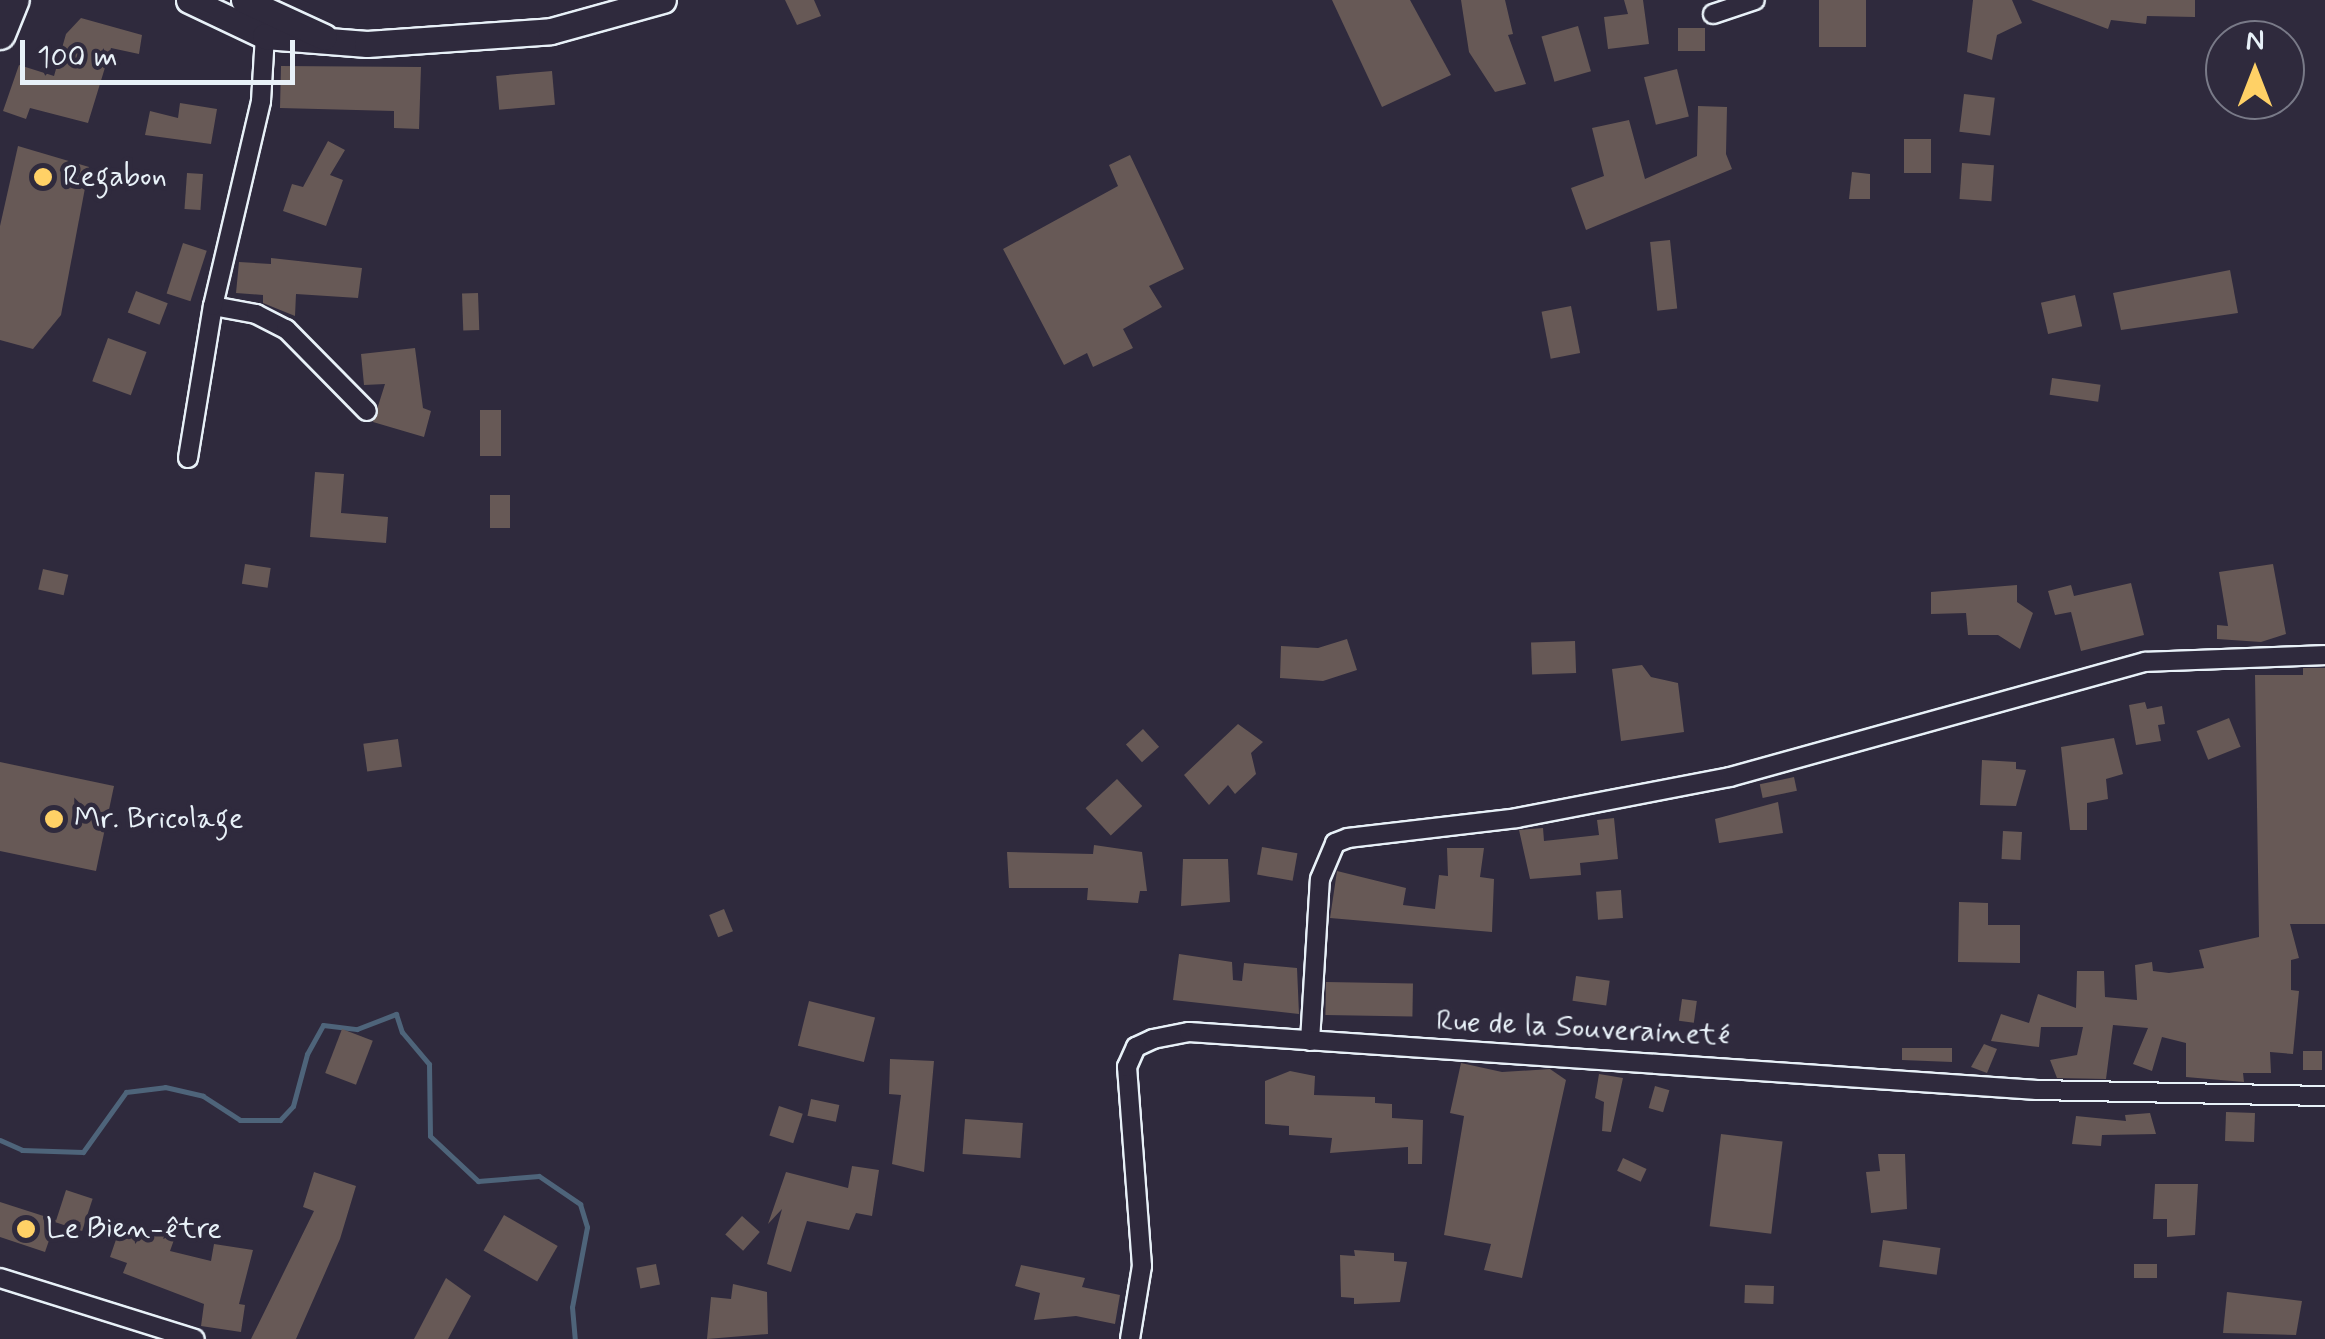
<!DOCTYPE html>
<html>
<head>
<meta charset="utf-8">
<style>
	body { margin:0 }
	#map { position:relative; width:2325px; height:1339px; overflow:hidden; background:#2f2a3d; font-family:Mynerve,sans-serif }
	div>[style] { position:absolute }
	[style*='--x'] { left:calc(var(--x)*1px); top:calc(var(--y)*1px); width:calc(var(--w)*1px); rotate:calc(var(--a)*1deg) }
	.stream>* { height:5px; margin:-2.5px; padding:0 2.5px; transform-origin:2.5px; border-radius:2.5px; background:#4e647a }
	.building>* { inset:0; background:#675956; transform-origin:0 0 }
	.roads { filter:drop-shadow(2px 0 #e8f1f8) drop-shadow(-2px 0 #e8f1f8) drop-shadow(0 2px #e8f1f8) drop-shadow(0 -2px #e8f1f8) }
	.street>* { height:18px; margin:-9px; padding:0 9px; transform-origin:9px; border-radius:9px; background:#2f2a3d }
	.secondary>* { height:25px; margin:-12.5px; padding:0 12.5px; transform-origin:12.5px; border-radius:12.5px; background:#2f2a3d }
	.primary>* { height:30px; margin:-15px; padding:0 15px; transform-origin:15px; border-radius:15px; background:#2f2a3d }
	.dots>* { width:28px; height:28px; translate:-50% -50%; box-sizing:border-box; border:5px solid #2f2a3d; border-radius:50% }
	span { translate:-50% -50%; white-space:nowrap; text-align:center; line-height:1.15; -webkit-text-stroke:9px #2f2a3d; paint-order:stroke }
	.poi-label { font-size:30px; color:#e8f1f8 }
	.left { translate:0 -50%; text-align:left }
	.street-label { font-size:30px; color:#e8f1f8 }
	.north { position:absolute; left:2205px; top:20px; width:100px; height:100px; box-sizing:border-box; background:#2f2a3d; border:2px solid #797a88; border-radius:50%; rotate:0deg; font-size:28px; font-weight:700; line-height:40px; text-align:center; color:#e8f1f8 }
	.north::after { content:''; display:block; margin:auto; width:35px; height:45px; background:#ffd166; clip-path:polygon(50% 0,100% 100%,50% 72%,0 100%) }
	.scale { position:absolute; left:20px; top:40px; width:275px; height:45px; box-sizing:border-box; border:5px solid #e8f1f8; border-top:0; padding-left:12px; font-size:30px; line-height:35px; white-space:nowrap; color:#e8f1f8; -webkit-text-stroke:8px #2f2a3d; paint-order:stroke }
</style>
</head>
<body>
<div id="map">
	<div class="stream">
		<i style="--x:0;--y:1140;--w:24;--a:24"></i>
		<i style="--x:22;--y:1150;--w:61;--a:1.9"></i>
		<i style="--x:83;--y:1152;--w:74;--a:-54.4"></i>
		<i style="--x:126;--y:1092;--w:39;--a:-7"></i>
		<i style="--x:165;--y:1087;--w:39;--a:13"></i>
		<i style="--x:203;--y:1096;--w:44;--a:33"></i>
		<i style="--x:240;--y:1120;--w:40;--a:0"></i>
		<i style="--x:280;--y:1120;--w:19;--a:-47"></i>
		<i style="--x:293;--y:1106;--w:54;--a:-74.9"></i>
		<i style="--x:307;--y:1054;--w:33;--a:-61"></i>
		<i style="--x:323;--y:1025;--w:34;--a:7"></i>
		<i style="--x:357;--y:1029;--w:42;--a:-21"></i>
		<i style="--x:396;--y:1014;--w:19;--a:72"></i>
		<i style="--x:402;--y:1032;--w:42;--a:49.8"></i>
		<i style="--x:429;--y:1064;--w:72;--a:89.2"></i>
		<i style="--x:430;--y:1136;--w:66;--a:43.2"></i>
		<i style="--x:478;--y:1181;--w:61;--a:-4.7"></i>
		<i style="--x:539;--y:1176;--w:50;--a:34.3"></i>
		<i style="--x:580;--y:1204;--w:24;--a:73"></i>
		<i style="--x:587;--y:1227;--w:81;--a:100.6"></i>
		<i style="--x:572;--y:1307;--w:32;--a:85"></i>
	</div>
	<div class="building">
		<i style="clip-path:polygon(785px 0,814px 0,821px 16px,797px 25px)"></i>
		<i style="clip-path:polygon(1332px 0,1410px 0,1451px 75px,1382px 107px)"></i>
		<i style="clip-path:polygon(1461px 0,1505px 0,1513px 34px,1508px 35px,1526px 84px,1495px 92px,1469px 52px)"></i>
		<i style="clip-path:polygon(1624px 0,1643px 0,1649px 44px,1608px 49px,1604px 17px,1628px 14px)"></i>
		<i style="left:1819px;top:0;width:47px;height:47px"></i>
		<i style="clip-path:polygon(1973px 0,2012px 0,2022px 23px,1997px 35px,1992px 60px,1967px 52px)"></i>
		<i style="clip-path:polygon(2031px 0,2195px 0,2195px 17px,2147px 16px,2146px 24px,2111px 20px,2108px 29px)"></i>
		<i style="clip-path:polygon(81px 18px,142px 35px,139px 54px,111px 48px,88px 123px,30px 108px,26px 119px,3px 111px,19px 65px,54px 76px,66px 34px)"></i>
		<i style="left:1578px;top:26px;width:47px;height:38px;rotate:74deg"></i>
		<i style="left:1678px;top:28px;width:27px;height:23px"></i>
		<i style="clip-path:polygon(281px 66px,421px 67px,419px 129px,394px 128px,394px 111px,280px 108px)"></i>
		<i style="left:1677px;top:69px;width:49px;height:34px;rotate:76deg"></i>
		<i style="left:552px;top:71px;width:34px;height:56px;rotate:85deg"></i>
		<i style="left:1964px;top:94px;width:31px;height:38px;rotate:7deg"></i>
		<i style="clip-path:polygon(180px 103px,217px 109px,211px 144px,145px 135px,150px 111px,178px 118px)"></i>
		<i style="clip-path:polygon(1698px 106px,1727px 107px,1726px 154px,1732px 169px,1586px 230px,1571px 188px,1604px 176px,1592px 128px,1629px 120px,1645px 179px,1697px 156px)"></i>
		<i style="left:1904px;top:139px;width:27px;height:34px"></i>
		<i style="clip-path:polygon(328px 141px,345px 150px,330px 175px,343px 180px,326px 226px,283px 211px,292px 184px,303px 187px)"></i>
		<i style="clip-path:polygon(18px 146px,89px 167px,61px 315px,33px 349px,0 340px,0 226px)"></i>
		<i style="clip-path:polygon(1130px 155px,1184px 269px,1149px 286px,1162px 307px,1123px 329px,1133px 348px,1093px 367px,1087px 353px,1064px 365px,1003px 249px,1118px 186px,1109px 165px)"></i>
		<i style="left:1962px;top:163px;width:32px;height:36px;rotate:4deg"></i>
		<i style="clip-path:polygon(1852px 172px,1870px 174px,1870px 199px,1849px 199px)"></i>
		<i style="left:187px;top:173px;width:16px;height:36px;rotate:4deg"></i>
		<i style="left:1670px;top:240px;width:69px;height:20px;rotate:84deg"></i>
		<i style="left:183px;top:243px;width:25px;height:53px;rotate:18deg"></i>
		<i style="clip-path:polygon(271px 258px,362px 268px,358px 298px,296px 294px,295px 316px,263px 303px,263px 295px,236px 293px,239px 262px,271px 264px)"></i>
		<i style="clip-path:polygon(2230px 270px,2238px 313px,2121px 330px,2113px 293px)"></i>
		<i style="left:136px;top:291px;width:34px;height:23px;rotate:21deg"></i>
		<i style="left:478px;top:293px;width:37px;height:16px;rotate:88deg"></i>
		<i style="left:2075px;top:295px;width:32px;height:35px;rotate:77deg"></i>
		<i style="left:1571px;top:306px;width:48px;height:30px;rotate:79deg"></i>
		<i style="left:108px;top:338px;width:41px;height:46px;rotate:20deg"></i>
		<i style="clip-path:polygon(415px 348px,423px 408px,431px 411px,424px 437px,373px 422px,385px 384px,364px 385px,361px 354px)"></i>
		<i style="left:2052px;top:378px;width:49px;height:17px;rotate:8deg"></i>
		<i style="left:480px;top:410px;width:21px;height:46px"></i>
		<i style="clip-path:polygon(315px 472px,344px 474px,341px 513px,388px 517px,386px 543px,310px 537px)"></i>
		<i style="left:490px;top:495px;width:20px;height:33px"></i>
		<i style="left:245px;top:564px;width:26px;height:20px;rotate:9deg"></i>
		<i style="clip-path:polygon(2273px 564px,2286px 634px,2261px 642px,2217px 639px,2217px 625px,2228px 626px,2219px 572px)"></i>
		<i style="left:43px;top:569px;width:26px;height:21px;rotate:13deg"></i>
		<i style="clip-path:polygon(2131px 583px,2144px 635px,2081px 651px,2071px 612px,2055px 615px,2048px 591px,2071px 585px,2074px 596px)"></i>
		<i style="clip-path:polygon(2017px 585px,2017px 602px,2033px 613px,2020px 649px,1998px 635px,1968px 635px,1966px 613px,1931px 614px,1931px 592px)"></i>
		<i style="clip-path:polygon(1347px 639px,1357px 670px,1323px 681px,1280px 678px,1281px 646px,1318px 648px)"></i>
		<i style="left:1575px;top:641px;width:32px;height:44px;rotate:88deg"></i>
		<i style="clip-path:polygon(1642px 665px,1651px 677px,1678px 683px,1684px 732px,1621px 741px,1612px 669px)"></i>
		<i style="clip-path:polygon(2303px 668px,2325px 668px,2325px 924px,2290px 924px,2299px 958px,2291px 960px,2291px 990px,2299px 991px,2293px 1054px,2270px 1052px,2271px 1073px,2243px 1073px,2244px 1082px,2186px 1077px,2186px 1043px,2162px 1037px,2152px 1071px,2133px 1064px,2148px 1028px,2113px 1025px,2106px 1079px,2057px 1078px,2050px 1060px,2077px 1055px,2083px 1027px,2041px 1027px,2039px 1047px,1991px 1041px,2001px 1014px,2029px 1023px,2038px 994px,2076px 1008px,2077px 971px,2104px 971px,2105px 997px,2137px 1000px,2135px 965px,2152px 962px,2153px 971px,2169px 973px,2204px 968px,2199px 950px,2259px 937px,2255px 675px,2303px 675px)"></i>
		<i style="clip-path:polygon(2145px 702px,2147px 709px,2162px 706px,2165px 724px,2158px 725px,2161px 741px,2136px 745px,2129px 705px)"></i>
		<i style="left:2229px;top:718px;width:31px;height:35px;rotate:68deg"></i>
		<i style="clip-path:polygon(1238px 724px,1263px 742px,1251px 753px,1256px 774px,1235px 794px,1228px 785px,1209px 805px,1184px 775px)"></i>
		<i style="left:1143px;top:729px;width:24px;height:23px;rotate:48deg"></i>
		<i style="clip-path:polygon(2114px 738px,2123px 774px,2106px 779px,2108px 799px,2087px 803px,2087px 830px,2070px 830px,2061px 747px)"></i>
		<i style="left:398px;top:739px;width:28px;height:35px;rotate:82deg"></i>
		<i style="clip-path:polygon(1982px 760px,2016px 762px,2016px 769px,2026px 770px,2016px 806px,1980px 805px)"></i>
		<i style="clip-path:polygon(0 762px,114px 786px,96px 871px,0 851px)"></i>
		<i style="left:1794px;top:777px;width:14px;height:35px;rotate:78deg"></i>
		<i style="left:1117px;top:779px;width:37px;height:43px;rotate:47deg"></i>
		<i style="clip-path:polygon(1778px 802px,1783px 833px,1719px 843px,1715px 819px)"></i>
		<i style="clip-path:polygon(1614px 818px,1618px 859px,1580px 863px,1581px 875px,1530px 879px,1519px 830px,1543px 828px,1544px 841px,1599px 835px,1597px 820px)"></i>
		<i style="left:2003px;top:831px;width:19px;height:28px;rotate:3deg"></i>
		<i style="clip-path:polygon(1094px 845px,1142px 852px,1147px 891px,1140px 891px,1138px 903px,1087px 900px,1088px 888px,1009px 888px,1007px 852px,1093px 854px)"></i>
		<i style="left:1262px;top:847px;width:36px;height:28px;rotate:10deg"></i>
		<i style="clip-path:polygon(1447px 848px,1484px 848px,1480px 877px,1494px 879px,1492px 932px,1330px 918px,1337px 871px,1406px 888px,1403px 905px,1435px 909px,1439px 875px,1448px 876px)"></i>
		<i style="clip-path:polygon(1183px 859px,1228px 859px,1230px 902px,1181px 906px)"></i>
		<i style="left:1621px;top:890px;width:28px;height:25px;rotate:86deg"></i>
		<i style="clip-path:polygon(1959px 902px,1988px 903px,1988px 925px,2020px 925px,2020px 963px,1958px 962px)"></i>
		<i style="left:724px;top:909px;width:24px;height:16px;rotate:68deg"></i>
		<i style="clip-path:polygon(1179px 954px,1232px 962px,1233px 980px,1242px 981px,1244px 963px,1297px 968px,1299px 1014px,1173px 1000px)"></i>
		<i style="left:1576px;top:976px;width:34px;height:25px;rotate:8deg"></i>
		<i style="left:1326px;top:982px;width:87px;height:33px;rotate:1deg"></i>
		<i style="left:1682px;top:999px;width:15px;height:22px;rotate:8deg"></i>
		<i style="left:809px;top:1001px;width:68px;height:46px;rotate:14deg"></i>
		<i style="left:342px;top:1029px;width:33px;height:47px;rotate:21deg"></i>
		<i style="clip-path:polygon(1984px 1044px,1997px 1049px,1987px 1073px,1971px 1067px)"></i>
		<i style="clip-path:polygon(1902px 1048px,1952px 1048px,1952px 1062px,1902px 1060px)"></i>
		<i style="left:2303px;top:1051px;width:19px;height:19px"></i>
		<i style="clip-path:polygon(890px 1059px,934px 1061px,924px 1172px,892px 1164px,901px 1095px,889px 1094px)"></i>
		<i style="clip-path:polygon(1461px 1063px,1502px 1072px,1550px 1069px,1566px 1080px,1522px 1278px,1484px 1270px,1491px 1244px,1444px 1235px,1464px 1116px,1450px 1113px)"></i>
		<i style="clip-path:polygon(1290px 1071px,1315px 1076px,1314px 1095px,1375px 1097px,1375px 1103px,1392px 1104px,1392px 1118px,1423px 1120px,1422px 1164px,1408px 1164px,1408px 1147px,1330px 1153px,1332px 1138px,1289px 1135px,1289px 1126px,1265px 1124px,1265px 1081px)"></i>
		<i style="clip-path:polygon(1599px 1074px,1623px 1078px,1611px 1132px,1602px 1131px,1604px 1102px,1595px 1098px)"></i>
		<i style="left:1655px;top:1086px;width:15px;height:23px;rotate:16deg"></i>
		<i style="left:811px;top:1099px;width:29px;height:17px;rotate:12deg"></i>
		<i style="left:779px;top:1106px;width:25px;height:31px;rotate:18deg"></i>
		<i style="clip-path:polygon(2150px 1113px,2156px 1134px,2102px 1135px,2101px 1146px,2072px 1144px,2076px 1116px,2126px 1121px,2125px 1115px)"></i>
		<i style="left:2255px;top:1113px;width:29px;height:29px;rotate:92deg"></i>
		<i style="left:965px;top:1119px;width:58px;height:35px;rotate:4deg"></i>
		<i style="left:1721px;top:1134px;width:62px;height:93px;rotate:7deg"></i>
		<i style="clip-path:polygon(1878px 1154px,1905px 1154px,1907px 1209px,1871px 1213px,1866px 1172px,1880px 1171px)"></i>
		<i style="left:1623px;top:1158px;width:26px;height:14px;rotate:25deg"></i>
		<i style="clip-path:polygon(852px 1166px,879px 1170px,872px 1216px,856px 1213px,849px 1230px,807px 1221px,791px 1272px,767px 1264px,782px 1209px,768px 1224px,786px 1172px,848px 1188px)"></i>
		<i style="clip-path:polygon(314px 1172px,356px 1186px,340px 1239px,296px 1339px,251px 1339px,314px 1211px,303px 1207px)"></i>
		<i style="clip-path:polygon(2155px 1184px,2198px 1184px,2195px 1235px,2167px 1237px,2167px 1219px,2153px 1219px)"></i>
		<i style="left:66px;top:1190px;width:28px;height:34px;rotate:18deg"></i>
		<i style="clip-path:polygon(0 1202px,56px 1220px,45px 1252px,0 1237px)"></i>
		<i style="left:504px;top:1215px;width:62px;height:41px;rotate:30deg"></i>
		<i style="left:742px;top:1216px;width:24px;height:25px;rotate:42deg"></i>
		<i style="clip-path:polygon(121px 1225px,175px 1237px,170px 1251px,211px 1261px,214px 1244px,253px 1250px,239px 1304px,245px 1305px,241px 1332px,201px 1326px,204px 1304px,123px 1273px,127px 1263px,110px 1257px)"></i>
		<i style="left:1883px;top:1240px;width:58px;height:27px;rotate:8deg"></i>
		<i style="clip-path:polygon(1354px 1250px,1394px 1253px,1394px 1261px,1407px 1262px,1400px 1302px,1354px 1304px,1354px 1298px,1341px 1297px,1340px 1255px,1355px 1256px)"></i>
		<i style="left:656px;top:1264px;width:21px;height:20px;rotate:79deg"></i>
		<i style="left:2134px;top:1264px;width:23px;height:14px"></i>
		<i style="clip-path:polygon(1021px 1265px,1085px 1278px,1082px 1287px,1120px 1295px,1115px 1324px,1076px 1316px,1034px 1320px,1040px 1293px,1015px 1286px)"></i>
		<i style="clip-path:polygon(446px 1278px,471px 1296px,448px 1339px,414px 1339px)"></i>
		<i style="clip-path:polygon(733px 1284px,767px 1292px,768px 1334px,707px 1339px,711px 1297px,731px 1299px)"></i>
		<i style="left:1745px;top:1285px;width:29px;height:18px;rotate:2deg"></i>
		<i style="clip-path:polygon(2227px 1292px,2302px 1301px,2296px 1335px,2223px 1333px)"></i>
	</div>
	<div class="roads">
		<div class="street">
			<i style="--x:1713;--y:14;--w:44;--a:-18.4"></i>
			<i style="--x:213;--y:306;--w:44;--a:10.5"></i>
			<i style="--x:256;--y:314;--w:34;--a:27"></i>
			<i style="--x:286;--y:329;--w:115;--a:45.4"></i>
			<i style="--x:188;--y:458;--w:154;--a:-80.7"></i>
			<i style="--x:213;--y:306;--w:211;--a:-76.8"></i>
			<i style="--x:261;--y:101;--w:65;--a:-86.5"></i>
			<i style="--x:1310;--y:1041;--w:162;--a:-86.5"></i>
			<i style="--x:1320;--y:879;--w:39;--a:-67"></i>
			<i style="--x:1335;--y:843;--w:14;--a:-21"></i>
			<i style="--x:1348;--y:838;--w:170;--a:-6.7"></i>
			<i style="--x:1517;--y:818;--w:217;--a:-10.9"></i>
			<i style="--x:1730;--y:777;--w:431;--a:-15.5"></i>
			<i style="--x:2145;--y:662;--w:180;--a:-2.2"></i>
			<i style="--x:0;--y:1278;--w:204;--a:17.4"></i>
			<i style="--x:1130;--y:1339;--w:74;--a:-80.7"></i>
			<i style="--x:1142;--y:1266;--w:200;--a:-94.3"></i>
			<i style="--x:1127;--y:1067;--w:22;--a:-66"></i>
			<i style="--x:1136;--y:1047;--w:19;--a:-25"></i>
			<i style="--x:1153;--y:1039;--w:37;--a:-11"></i>
			<i style="--x:1189;--y:1032;--w:850;--a:3.91"></i>
			<i style="--x:2037;--y:1090;--w:288;--a:1.2"></i>
		</div>
		<div class="secondary">
			<i style="--x:189;--y:0;--w:84;--a:25.3"></i>
			<i style="--x:265;--y:36;--w:102;--a:4.5"></i>
			<i style="--x:367;--y:44;--w:184;--a:-4"></i>
			<i style="--x:551;--y:31;--w:116;--a:-15.5"></i>
			<i style="--x:244;--y:0;--w:88;--a:24.8"></i>
		</div>
		<div class="primary">
			<i style="--x:0;--y:34;--w:37;--a:-68"></i>
		</div>
	</div>
	<div class="dots">
		<i style="left:43px;top:177px;background:#ffd166"></i>
		<i style="left:54px;top:819px;background:#ffd166"></i>
		<i style="left:26px;top:1229px;background:#ffd166"></i>
	</div>
	<div class="poi-label">
		<span class="left" style="left:63px;top:177px">Regabon</span>
		<span class="left" style="left:74px;top:819px">Mr. Bricolage</span>
		<span class="left" style="left:46px;top:1229px">Le Bien-être</span>
	</div>
	<div class="street-label">
		<span style="left:1583px;top:1029px;rotate:3deg">Rue de la Souveraineté</span>
	</div>
	<div class="north">N</div>
	<div class="scale">100 m</div>
</div>
</body>
</html>
